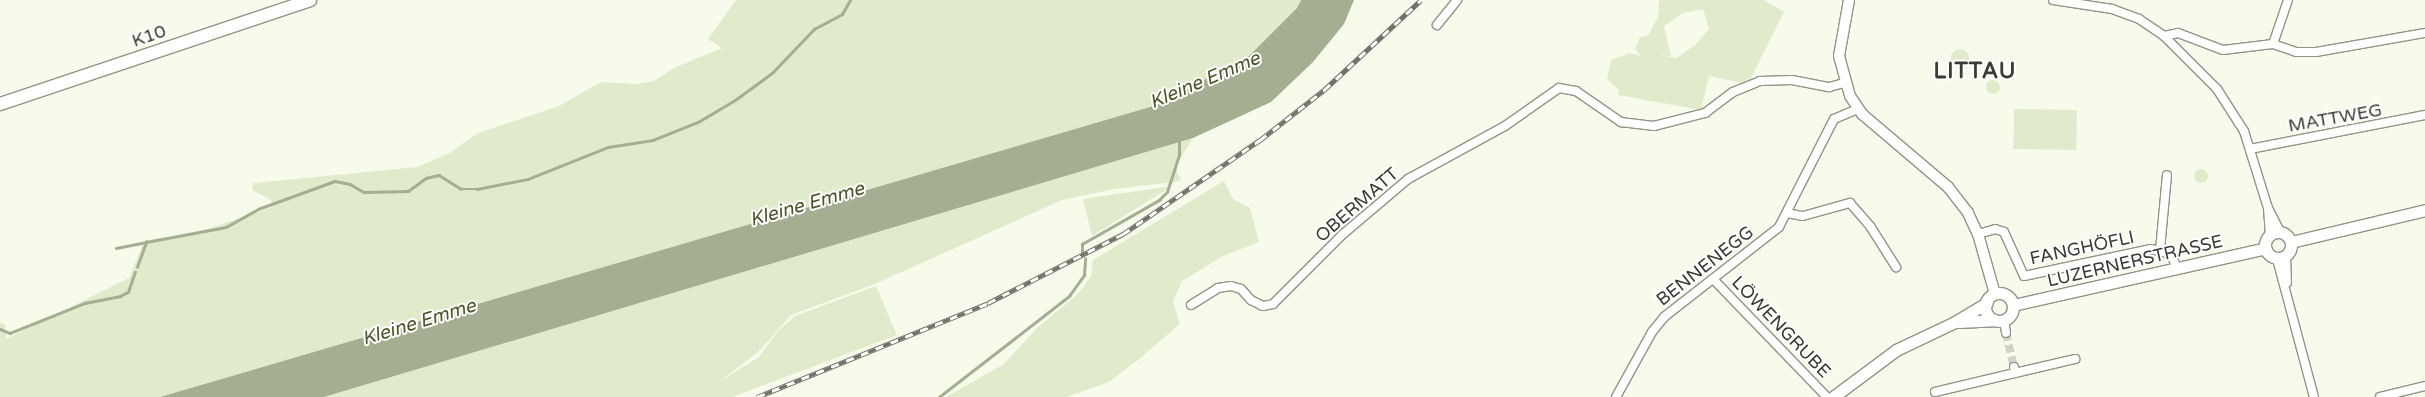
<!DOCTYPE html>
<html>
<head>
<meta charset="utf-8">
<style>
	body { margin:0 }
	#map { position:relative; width:2425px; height:397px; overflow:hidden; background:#f7fbec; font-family:"Varela Round",sans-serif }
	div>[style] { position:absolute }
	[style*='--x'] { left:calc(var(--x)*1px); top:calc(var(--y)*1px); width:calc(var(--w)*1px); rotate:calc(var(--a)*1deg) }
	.green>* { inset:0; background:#e1eacb; transform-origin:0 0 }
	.round { border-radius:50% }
	.water>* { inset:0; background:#a5ae91 }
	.stream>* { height:2.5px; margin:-1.25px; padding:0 1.25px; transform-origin:1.25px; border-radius:1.25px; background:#a5ae91 }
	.minor-tunnel>* { height:8px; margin-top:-4px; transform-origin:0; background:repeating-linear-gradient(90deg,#d1d4c7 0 8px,transparent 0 12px) }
	.roads { filter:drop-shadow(1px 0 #919588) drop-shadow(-1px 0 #919588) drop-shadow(0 1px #919588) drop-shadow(0 -1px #919588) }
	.minor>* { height:8px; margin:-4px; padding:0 4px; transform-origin:4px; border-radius:4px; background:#fff }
	.tertiary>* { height:10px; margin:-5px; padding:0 5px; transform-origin:5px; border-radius:5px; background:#fff }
	.secondary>* { height:11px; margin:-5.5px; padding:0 5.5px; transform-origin:5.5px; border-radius:5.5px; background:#fff }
	.secondary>.ring { margin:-5.5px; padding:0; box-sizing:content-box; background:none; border:11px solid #fff; border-radius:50% }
	.primary>* { height:12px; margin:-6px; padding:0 6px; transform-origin:6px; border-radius:6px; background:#fff }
	.rail>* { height:4.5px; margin-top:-2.25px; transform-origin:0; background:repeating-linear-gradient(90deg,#fff 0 8px,#71736b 0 16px); box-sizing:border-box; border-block:1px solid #71736b }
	span { translate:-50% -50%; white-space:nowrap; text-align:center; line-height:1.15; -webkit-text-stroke:4px #fff; paint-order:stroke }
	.street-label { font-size:18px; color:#373933 }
	.water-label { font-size:19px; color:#495525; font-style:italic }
	.district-label { font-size:22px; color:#3a3d31; font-weight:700; letter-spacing:1px }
</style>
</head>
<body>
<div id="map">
	<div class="green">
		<i style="clip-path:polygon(736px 0,1301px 0,1297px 8px,1249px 56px,1157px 105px,160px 397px,0 397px,0 323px,5px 324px,6px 339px,129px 278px,142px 246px,154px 239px,187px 236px,272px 207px,271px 200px,252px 190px,253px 183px,417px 167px,450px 153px,478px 133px,559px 106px,601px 82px,637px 84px,654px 81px,674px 68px,722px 48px,708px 39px)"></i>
		<i style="clip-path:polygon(evenodd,1659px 0,1764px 0,1784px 12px,1751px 78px,1742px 83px,1709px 76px,1701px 110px,1618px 95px,1619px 90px,1607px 79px,1611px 60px,1629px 53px,1641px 56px,1635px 49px,1640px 37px,1648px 36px,1658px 17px,1659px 0,1703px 9px,1709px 29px,1696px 44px,1677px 58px,1659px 55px,1671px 56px,1664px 26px,1683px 13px,1703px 9px)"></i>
		<i class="round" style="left:1951px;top:49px;width:18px;height:18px"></i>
		<i class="round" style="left:1986px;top:80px;width:14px;height:14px"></i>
		<i style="left:2014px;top:109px;width:63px;height:40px;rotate:1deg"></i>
		<i style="clip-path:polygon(1193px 138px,1175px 167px,1181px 180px,1175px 182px,1114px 189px,1062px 200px,875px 284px,791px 315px,757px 353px,717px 383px,759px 357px,778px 331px,795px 316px,876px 286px,897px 335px,732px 397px,324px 397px)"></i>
		<i class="round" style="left:2194px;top:169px;width:14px;height:14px"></i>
		<i style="clip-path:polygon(1224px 181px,1233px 199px,1250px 208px,1259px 242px,1223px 256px,1182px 281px,1173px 302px,1180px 324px,1139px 359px,1109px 382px,1067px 397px,946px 397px,1004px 364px,1036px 329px,1079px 293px,1091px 276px,1093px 260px)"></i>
		<i style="clip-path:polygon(1172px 186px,1092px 236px,1083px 199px)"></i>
	</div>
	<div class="water">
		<i style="clip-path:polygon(1301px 0,1354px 0,1344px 24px,1313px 62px,1271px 102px,1193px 138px,324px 397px,160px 397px,1157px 105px,1249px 56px,1297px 8px)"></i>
	</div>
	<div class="stream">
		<i style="--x:116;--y:248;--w:31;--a:-11"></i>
		<i style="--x:1082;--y:252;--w:8;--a:-90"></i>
		<i style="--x:1082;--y:244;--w:89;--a:-29.7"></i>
		<i style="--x:1159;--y:200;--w:11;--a:-45"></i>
		<i style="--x:1167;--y:192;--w:39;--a:-72"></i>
		<i style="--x:1179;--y:155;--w:15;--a:-90"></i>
		<i style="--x:137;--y:267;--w:27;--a:-70"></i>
		<i style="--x:146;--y:242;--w:81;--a:-10.6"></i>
		<i style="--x:226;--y:227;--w:37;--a:-29"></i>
		<i style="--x:258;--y:209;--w:82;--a:-20"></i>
		<i style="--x:335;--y:181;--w:15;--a:11"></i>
		<i style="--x:350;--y:184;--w:16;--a:30"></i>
		<i style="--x:364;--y:192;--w:44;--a:-1.3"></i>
		<i style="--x:408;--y:191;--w:22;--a:-36"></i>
		<i style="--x:426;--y:178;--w:13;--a:-13"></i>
		<i style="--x:439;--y:175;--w:26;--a:32"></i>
		<i style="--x:461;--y:189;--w:16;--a:0"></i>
		<i style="--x:477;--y:189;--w:52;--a:-11.1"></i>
		<i style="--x:528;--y:179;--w:86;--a:-21.8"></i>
		<i style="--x:608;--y:147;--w:46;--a:-8.8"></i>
		<i style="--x:653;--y:140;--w:48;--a:-21.8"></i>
		<i style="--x:698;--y:122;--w:43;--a:-30.7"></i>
		<i style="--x:735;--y:100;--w:46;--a:-36.1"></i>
		<i style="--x:772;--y:73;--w:61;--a:-46.3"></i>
		<i style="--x:814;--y:29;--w:32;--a:-28"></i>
		<i style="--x:842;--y:14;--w:16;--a:-60"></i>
		<i style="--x:0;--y:329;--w:11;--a:22"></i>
		<i style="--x:10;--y:333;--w:81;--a:-21.8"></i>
		<i style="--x:85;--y:303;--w:36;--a:-11"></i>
		<i style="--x:120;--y:296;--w:9;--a:-27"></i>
		<i style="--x:128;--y:292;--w:21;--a:-71"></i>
		<i style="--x:939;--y:397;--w:165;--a:-37.8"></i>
		<i style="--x:1069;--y:296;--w:26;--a:-54"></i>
		<i style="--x:1084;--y:275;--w:16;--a:-86"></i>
	</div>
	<div class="minor-tunnel">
		<i style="--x:2006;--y:333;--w:35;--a:77"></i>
	</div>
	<div class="roads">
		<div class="minor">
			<i style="--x:2053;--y:0;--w:60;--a:8.7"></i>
			<i style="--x:2112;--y:9;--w:29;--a:20"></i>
			<i style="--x:2139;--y:19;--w:30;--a:34"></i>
			<i style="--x:2164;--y:36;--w:75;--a:45"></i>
			<i style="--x:2217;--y:89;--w:50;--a:57.3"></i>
			<i style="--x:2244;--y:131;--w:81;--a:72.7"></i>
			<i style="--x:2268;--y:208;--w:27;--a:63"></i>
			<i style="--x:1437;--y:25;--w:32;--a:-51"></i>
			<i style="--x:2164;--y:36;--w:14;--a:-12"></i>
			<i style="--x:2178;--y:33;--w:48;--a:20.7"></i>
			<i style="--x:2223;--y:50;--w:50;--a:-6.8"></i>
			<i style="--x:2273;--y:44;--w:24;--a:19"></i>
			<i style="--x:2296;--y:52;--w:20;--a:0"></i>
			<i style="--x:2316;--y:52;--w:111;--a:-9.9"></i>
			<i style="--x:2273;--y:44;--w:46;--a:-71.2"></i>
			<i style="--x:2250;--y:149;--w:178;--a:-11"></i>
			<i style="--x:2268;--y:208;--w:26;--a:86"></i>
			<i style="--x:1787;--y:213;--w:16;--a:11"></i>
			<i style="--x:1803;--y:216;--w:49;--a:-15.5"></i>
			<i style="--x:1850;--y:203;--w:30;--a:49"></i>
			<i style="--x:1870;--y:226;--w:49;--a:57.6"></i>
			<i style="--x:1978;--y:234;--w:18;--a:-16"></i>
			<i style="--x:1995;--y:229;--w:9;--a:18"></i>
			<i style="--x:2004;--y:232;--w:48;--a:65.6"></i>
			<i style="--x:2024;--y:276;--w:130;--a:-12"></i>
			<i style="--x:2151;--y:249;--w:21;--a:14"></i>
			<i style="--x:2171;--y:254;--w:16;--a:68"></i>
			<i style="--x:2160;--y:250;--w:75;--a:-84.7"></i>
			<i style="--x:2286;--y:256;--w:27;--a:88"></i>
			<i style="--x:2277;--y:259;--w:143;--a:75"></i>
			<i style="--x:1713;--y:279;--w:164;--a:46"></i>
			<i style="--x:1191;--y:305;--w:32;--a:-32"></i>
			<i style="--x:1218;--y:288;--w:13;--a:-9"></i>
			<i style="--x:1231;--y:286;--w:10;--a:17"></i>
			<i style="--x:1241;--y:289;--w:15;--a:48"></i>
			<i style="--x:1251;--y:300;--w:13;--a:27"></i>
			<i style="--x:1263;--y:306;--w:10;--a:-11"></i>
			<i style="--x:1273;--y:304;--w:98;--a:-45"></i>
			<i style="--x:1342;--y:235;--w:87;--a:-40.3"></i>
			<i style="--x:1408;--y:179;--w:111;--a:-28.7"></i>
			<i style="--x:1505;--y:126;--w:66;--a:-35.1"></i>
			<i style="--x:1559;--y:88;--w:17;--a:10"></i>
			<i style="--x:1576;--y:91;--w:55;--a:34.6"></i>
			<i style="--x:1621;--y:122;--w:33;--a:7"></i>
			<i style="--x:1654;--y:126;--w:53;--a:-14.3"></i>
			<i style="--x:1705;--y:113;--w:35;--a:-37"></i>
			<i style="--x:1733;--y:92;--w:29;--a:-22"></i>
			<i style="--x:1760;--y:81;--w:32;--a:-2"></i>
			<i style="--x:1792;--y:80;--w:38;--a:11"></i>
			<i style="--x:1829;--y:87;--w:16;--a:-15"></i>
			<i style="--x:2004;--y:320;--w:13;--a:81"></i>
			<i style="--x:2014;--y:367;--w:6;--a:81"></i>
			<i style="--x:2015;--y:373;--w:62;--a:-13.1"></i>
			<i style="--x:1935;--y:392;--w:82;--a:-13.4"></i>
			<i style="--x:1616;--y:397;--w:74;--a:-61"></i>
			<i style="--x:1652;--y:332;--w:19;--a:-51"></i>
			<i style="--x:1664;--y:317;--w:146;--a:-38"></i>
			<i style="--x:1779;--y:227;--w:121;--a:-63"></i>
			<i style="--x:1834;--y:119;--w:25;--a:-23"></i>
			<i style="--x:2380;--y:397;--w:46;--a:-13.7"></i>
		</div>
		<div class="tertiary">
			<i style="--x:1849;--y:0;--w:57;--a:100.1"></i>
			<i style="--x:1839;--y:56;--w:41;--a:74.6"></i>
			<i style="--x:1850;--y:96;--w:22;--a:56"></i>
			<i style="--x:1862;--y:114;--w:113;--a:40.3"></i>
			<i style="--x:1948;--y:187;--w:33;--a:52"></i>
			<i style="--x:1968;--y:213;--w:23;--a:65"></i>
			<i style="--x:1978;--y:234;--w:62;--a:74.2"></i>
		</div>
		<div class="secondary">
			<i class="ring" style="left:2265px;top:232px;width:15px;height:15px"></i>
			<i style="--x:2291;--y:242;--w:138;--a:-13.4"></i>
			<i class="ring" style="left:1985px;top:293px;width:17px;height:17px"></i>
			<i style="--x:2013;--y:305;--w:258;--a:-12.7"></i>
			<i style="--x:1959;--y:322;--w:35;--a:-3"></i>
			<i style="--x:1833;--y:397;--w:79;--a:-36.7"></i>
			<i style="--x:1896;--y:350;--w:65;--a:-25.4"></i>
			<i style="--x:1955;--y:322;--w:37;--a:-31"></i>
		</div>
		<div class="primary">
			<i style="--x:0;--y:104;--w:327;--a:-18.5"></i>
		</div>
	</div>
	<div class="rail">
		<i style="--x:757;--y:397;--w:249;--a:-22.1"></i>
		<i style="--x:988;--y:303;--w:152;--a:-27.1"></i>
		<i style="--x:1123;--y:234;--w:166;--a:-34.5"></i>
		<i style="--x:1260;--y:140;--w:81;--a:-38"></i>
		<i style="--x:1324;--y:90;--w:132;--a:-42.9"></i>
	</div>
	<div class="street-label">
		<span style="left:149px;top:36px;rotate:-19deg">K10</span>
		<span style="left:2335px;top:118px;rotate:-10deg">MATTWEG</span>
		<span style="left:1357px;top:205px;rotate:-41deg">OBERMATT</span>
		<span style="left:2082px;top:248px;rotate:-12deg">FANGHÖFLI</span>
		<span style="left:2135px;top:261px;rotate:-13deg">LUZERNERSTRASSE</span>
		<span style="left:1705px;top:266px;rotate:-38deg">BENNENEGG</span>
		<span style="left:1781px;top:327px;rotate:46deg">LÖWENGRUBE</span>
	</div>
	<div class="water-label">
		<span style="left:1205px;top:81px;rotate:-23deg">Kleine Emme</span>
		<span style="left:807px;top:205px;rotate:-16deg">Kleine Emme</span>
		<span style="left:419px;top:323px;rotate:-17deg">Kleine Emme</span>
	</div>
	<div class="district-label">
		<span style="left:1975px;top:72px">LITTAU</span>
	</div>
</div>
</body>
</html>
